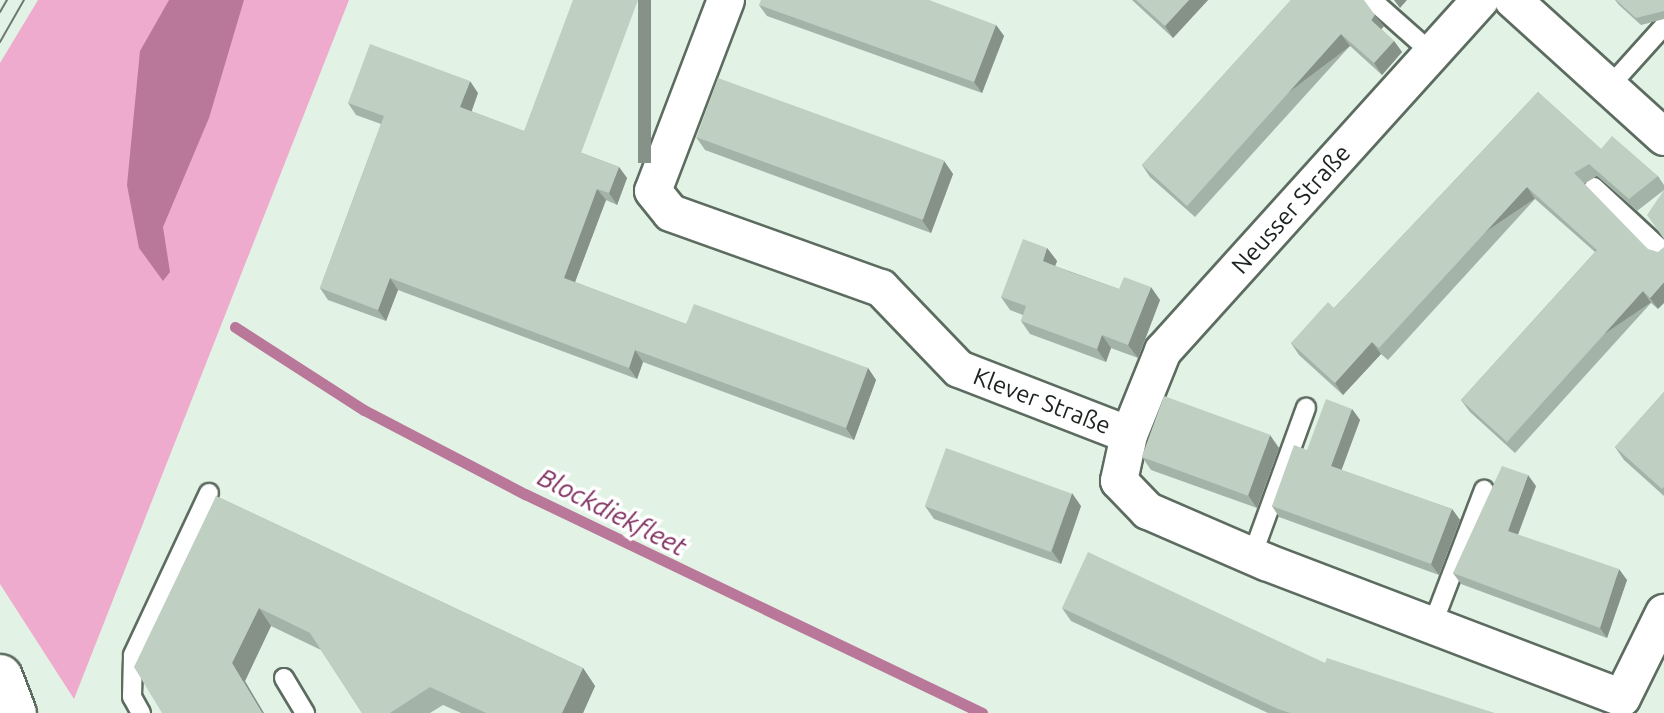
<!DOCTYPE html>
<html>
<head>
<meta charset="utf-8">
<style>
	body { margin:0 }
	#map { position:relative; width:1664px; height:713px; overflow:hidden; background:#e2f3e5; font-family:Ubuntu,sans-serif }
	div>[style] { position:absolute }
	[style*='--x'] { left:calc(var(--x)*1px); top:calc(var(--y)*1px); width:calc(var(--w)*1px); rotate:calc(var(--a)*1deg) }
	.green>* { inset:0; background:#eeabcd }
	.water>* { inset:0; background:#b9779a }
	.stream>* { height:11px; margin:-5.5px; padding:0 5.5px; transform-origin:5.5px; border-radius:5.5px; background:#b9779a }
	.roads { filter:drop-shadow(2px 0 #5d6c60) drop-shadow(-2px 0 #5d6c60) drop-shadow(0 2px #5d6c60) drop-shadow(0 -2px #5d6c60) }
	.service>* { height:18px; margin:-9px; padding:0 9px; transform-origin:9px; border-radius:9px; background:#fff }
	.minor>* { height:36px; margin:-18px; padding:0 18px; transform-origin:18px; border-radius:18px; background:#fff }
	.secondary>* { height:44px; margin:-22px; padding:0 22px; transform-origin:22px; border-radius:22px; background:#fff }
	.tram>* { height:2px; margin:-1px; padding:0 1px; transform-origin:1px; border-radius:1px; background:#6e7870 }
	.wall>* { inset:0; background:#a4b3a7 }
	.shaded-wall>* { inset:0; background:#869288; transform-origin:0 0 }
	.building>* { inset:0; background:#bfd0c2; transform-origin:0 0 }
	span { translate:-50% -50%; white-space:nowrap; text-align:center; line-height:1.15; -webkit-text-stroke:7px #fff; paint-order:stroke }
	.street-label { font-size:24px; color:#1c221d }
	.water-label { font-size:26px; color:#803060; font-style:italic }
</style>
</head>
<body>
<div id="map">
	<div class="green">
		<i style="clip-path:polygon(38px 0,349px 0,74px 699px,0 584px,0 63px)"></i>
	</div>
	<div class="water">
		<i style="clip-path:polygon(169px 0,244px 0,209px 118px,163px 227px,170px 272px,163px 281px,139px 248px,127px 185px,140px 51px)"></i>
	</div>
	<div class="stream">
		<i style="--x:235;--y:327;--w:153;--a:32.8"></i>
		<i style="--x:364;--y:410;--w:182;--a:27.6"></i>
		<i style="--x:525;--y:494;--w:507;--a:25.6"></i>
	</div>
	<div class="roads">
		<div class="service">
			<i style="--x:1372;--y:0;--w:80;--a:41.5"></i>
			<i style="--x:1609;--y:87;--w:82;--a:-48"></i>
			<i style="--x:1594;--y:187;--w:96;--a:42.9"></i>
			<i style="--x:1252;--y:556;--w:158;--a:-70"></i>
			<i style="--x:1432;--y:626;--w:146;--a:-69.1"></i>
			<i style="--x:284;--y:678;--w:41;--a:59"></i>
			<i style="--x:141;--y:713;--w:18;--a:-119"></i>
			<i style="--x:132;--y:697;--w:42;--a:-88.6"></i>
			<i style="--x:133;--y:655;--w:179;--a:-64.9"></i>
		</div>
		<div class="minor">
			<i style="--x:726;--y:0;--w:204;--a:110.9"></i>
			<i style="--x:653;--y:191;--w:28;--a:51"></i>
			<i style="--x:671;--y:213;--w:223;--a:19.7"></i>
			<i style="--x:881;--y:288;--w:112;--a:46.1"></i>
			<i style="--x:959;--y:369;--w:182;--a:21.2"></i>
			<i style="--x:1129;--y:435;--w:47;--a:102.3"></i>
			<i style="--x:1119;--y:481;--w:42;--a:46"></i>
			<i style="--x:1148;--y:511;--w:129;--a:23.4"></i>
			<i style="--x:1266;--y:562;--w:381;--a:20.9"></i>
			<i style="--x:1622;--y:698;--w:95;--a:-63.7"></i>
			<i style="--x:1513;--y:0;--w:204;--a:42.2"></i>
			<i style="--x:1129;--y:435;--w:91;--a:-68"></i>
			<i style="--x:1163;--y:351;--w:473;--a:-47.9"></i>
		</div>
		<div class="secondary">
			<i style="--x:0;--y:677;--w:39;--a:69"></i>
		</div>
	</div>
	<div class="tram">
		<i style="--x:0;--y:12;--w:14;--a:-60"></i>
		<i style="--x:0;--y:42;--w:48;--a:-60.3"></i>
	</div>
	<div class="wall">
		<i style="clip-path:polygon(1132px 0,1208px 0,1173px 38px)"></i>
		<i style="clip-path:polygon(1291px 0,1384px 26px,1381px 29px,1394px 41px,1402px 52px,1382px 75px,1350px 46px,1195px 217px,1150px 177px,1142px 165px)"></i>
		<i style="clip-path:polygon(1615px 0,1664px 0,1664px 19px,1641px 25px,1619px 5px)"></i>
		<i style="clip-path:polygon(759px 5px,996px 25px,1004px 36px,982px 93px,767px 16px)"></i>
		<i style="clip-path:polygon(1538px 92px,1601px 149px,1658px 176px,1664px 185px,1664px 240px,1664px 190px,1637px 211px,1597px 176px,1584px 184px,1658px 309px,1651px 303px,1515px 453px,1470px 412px,1461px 400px,1595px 252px,1535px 199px,1388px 360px,1381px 354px,1343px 395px,1299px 355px,1291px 343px,1334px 308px)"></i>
		<i style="clip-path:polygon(478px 93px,471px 111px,619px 167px,627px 178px,617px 205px,606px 200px,575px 282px,686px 324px,868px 368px,876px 380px,854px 440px,643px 362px,637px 379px,398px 290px,386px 321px,328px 300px,320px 288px,381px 124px,356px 115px,348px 103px)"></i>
		<i style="clip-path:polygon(696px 137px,944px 161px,953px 174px,931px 233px,705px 150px)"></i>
		<i style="clip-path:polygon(1047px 248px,1057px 261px,1055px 266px,1119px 289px,1160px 300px,1138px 358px,1111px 348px,1106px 362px,1030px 334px,1021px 321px,1023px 315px,1010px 310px,1001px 297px)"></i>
		<i style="clip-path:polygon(1664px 392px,1664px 496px,1624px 460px,1615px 447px)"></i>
		<i style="clip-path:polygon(1352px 409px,1360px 420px,1341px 470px,1452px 509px,1460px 520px,1439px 575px,1279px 517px,1272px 506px)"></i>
		<i style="clip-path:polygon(1279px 448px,1257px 508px,1151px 470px,1142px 457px)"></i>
		<i style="clip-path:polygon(1536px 486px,1518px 535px,1627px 580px,1607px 638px,1461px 584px,1453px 573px)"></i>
		<i style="clip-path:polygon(216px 496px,583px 668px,595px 686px,583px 713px,461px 713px,443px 705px,430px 713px,362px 713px,321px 650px,271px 626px,245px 681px,162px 713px)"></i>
		<i style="clip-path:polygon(925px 506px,1081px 506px,1061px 564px,934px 519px)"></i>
		<i style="clip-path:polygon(1062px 608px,1325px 663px,1494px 713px,1268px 713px,1071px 621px)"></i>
	</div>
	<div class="shaded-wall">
		<i style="left:638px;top:0;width:13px;height:163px"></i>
		<i style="clip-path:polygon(1189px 0,1208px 0,1173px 38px,1165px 26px)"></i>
		<i style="clip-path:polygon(1394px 0,1407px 0,1400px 8px)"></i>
		<i style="clip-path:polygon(1375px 15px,1384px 26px,1379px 32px,1371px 20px)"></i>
		<i style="clip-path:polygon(996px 25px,1004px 36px,982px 93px,974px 82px)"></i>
		<i style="left:1341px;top:34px;width:15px;height:231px;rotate:53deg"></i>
		<i style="clip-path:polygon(1394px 41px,1402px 52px,1382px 75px,1374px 63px)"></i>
		<i style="clip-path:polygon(470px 81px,478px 93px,469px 119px,460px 107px)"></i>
		<i style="clip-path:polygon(944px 161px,953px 174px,931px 233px,922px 220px)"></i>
		<i style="clip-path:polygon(619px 167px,627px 178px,617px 205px,609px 193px)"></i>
		<i style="left:1527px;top:187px;width:14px;height:219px;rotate:56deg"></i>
		<i style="clip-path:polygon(597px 189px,606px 200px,572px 290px,564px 278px)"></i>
		<i style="clip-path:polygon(1047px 248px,1057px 261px,1052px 274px,1043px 261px)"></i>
		<i style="clip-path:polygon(390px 278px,398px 290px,386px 321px,378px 310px)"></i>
		<i style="clip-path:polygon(1664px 282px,1664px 303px,1658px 309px,1650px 298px)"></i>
		<i style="clip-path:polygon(1151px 287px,1160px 300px,1138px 358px,1128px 345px)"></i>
		<i style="left:1643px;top:291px;width:14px;height:203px;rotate:56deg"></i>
		<i style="clip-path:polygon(1102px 335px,1111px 348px,1106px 362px,1097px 349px)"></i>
		<i style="clip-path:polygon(1372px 342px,1381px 354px,1343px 395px,1335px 383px)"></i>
		<i style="clip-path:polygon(635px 350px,643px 362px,637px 379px,629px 368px)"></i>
		<i style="clip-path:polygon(868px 368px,876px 380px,854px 440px,846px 428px)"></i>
		<i style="clip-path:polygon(1352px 409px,1360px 420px,1339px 477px,1331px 466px)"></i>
		<i style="clip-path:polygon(1270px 435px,1279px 448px,1257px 508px,1248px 495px)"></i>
		<i style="clip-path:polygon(1528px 475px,1536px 486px,1515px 542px,1508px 531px)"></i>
		<i style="clip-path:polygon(1072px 493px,1081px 506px,1061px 564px,1052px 551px)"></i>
		<i style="clip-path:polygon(1452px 509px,1460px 520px,1439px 575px,1431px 564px)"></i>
		<i style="clip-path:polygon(1619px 569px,1627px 580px,1607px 638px,1600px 628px)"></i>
		<i style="clip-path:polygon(259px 608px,271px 626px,245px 681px,264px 713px,262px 713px,232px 663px)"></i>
		<i style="clip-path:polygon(583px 668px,595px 686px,583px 713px,562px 713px)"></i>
	</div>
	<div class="building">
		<i style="clip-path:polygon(573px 0,638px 0,581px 153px,619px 167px,609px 193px,597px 189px,564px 278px,686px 324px,694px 304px,868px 368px,846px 428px,635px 350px,629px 368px,390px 278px,378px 310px,320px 288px,384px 116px,348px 103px,370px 44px,470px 81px,460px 107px,524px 131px)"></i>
		<i style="clip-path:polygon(761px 0,929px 0,996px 25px,974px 82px,759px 5px)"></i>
		<i style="clip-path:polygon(1136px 0,1189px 0,1165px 26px)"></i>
		<i style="clip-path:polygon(1291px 0,1364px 0,1375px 15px,1371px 20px,1394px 41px,1374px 63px,1341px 34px,1187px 206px,1142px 165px)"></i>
		<i style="clip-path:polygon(1616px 0,1664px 0,1664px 11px,1636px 18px)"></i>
		<i style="left:718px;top:78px;width:241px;height:63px;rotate:20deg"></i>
		<i style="clip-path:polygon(1538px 92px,1601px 149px,1612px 136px,1658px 176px,1629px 199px,1589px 164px,1574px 173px,1648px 249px,1658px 252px,1664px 247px,1664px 282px,1650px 298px,1643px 291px,1507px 442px,1461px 400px,1597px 250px,1527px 187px,1379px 348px,1372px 342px,1335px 383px,1291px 343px,1328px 302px,1334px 308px)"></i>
		<i style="clip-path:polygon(1664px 190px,1664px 239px,1647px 215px)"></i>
		<i style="clip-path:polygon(1023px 239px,1047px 248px,1043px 261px,1070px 272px,1119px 289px,1124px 277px,1151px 287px,1128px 345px,1102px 335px,1097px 349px,1021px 321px,1026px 306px,1001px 297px)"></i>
		<i style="clip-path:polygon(1664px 392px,1664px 487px,1662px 489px,1615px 447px)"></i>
		<i style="left:1164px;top:396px;width:113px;height:65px;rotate:20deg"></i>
		<i style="clip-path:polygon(1326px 399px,1352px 409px,1331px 466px,1452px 509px,1431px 564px,1272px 506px,1294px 445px,1307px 450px)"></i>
		<i style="left:946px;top:448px;width:134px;height:62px;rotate:20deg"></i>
		<i style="clip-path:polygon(1502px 466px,1528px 475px,1508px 531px,1619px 569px,1600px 628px,1453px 573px)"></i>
		<i style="clip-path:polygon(216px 496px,583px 668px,562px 713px,486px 713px,430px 687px,390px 713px,362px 713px,310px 633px,259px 608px,232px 663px,262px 713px,162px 713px,134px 667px)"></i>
		<i style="clip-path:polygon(1088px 552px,1325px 663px,1327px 658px,1494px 713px,1290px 713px,1278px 709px,1062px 608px)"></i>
	</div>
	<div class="street-label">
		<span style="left:1291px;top:209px;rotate:-48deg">Neusser Straße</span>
		<span style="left:1042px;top:401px;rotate:21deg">Klever Straße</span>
	</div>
	<div class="water-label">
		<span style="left:612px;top:512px;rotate:27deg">Blockdiekfleet</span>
	</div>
</div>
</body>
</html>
